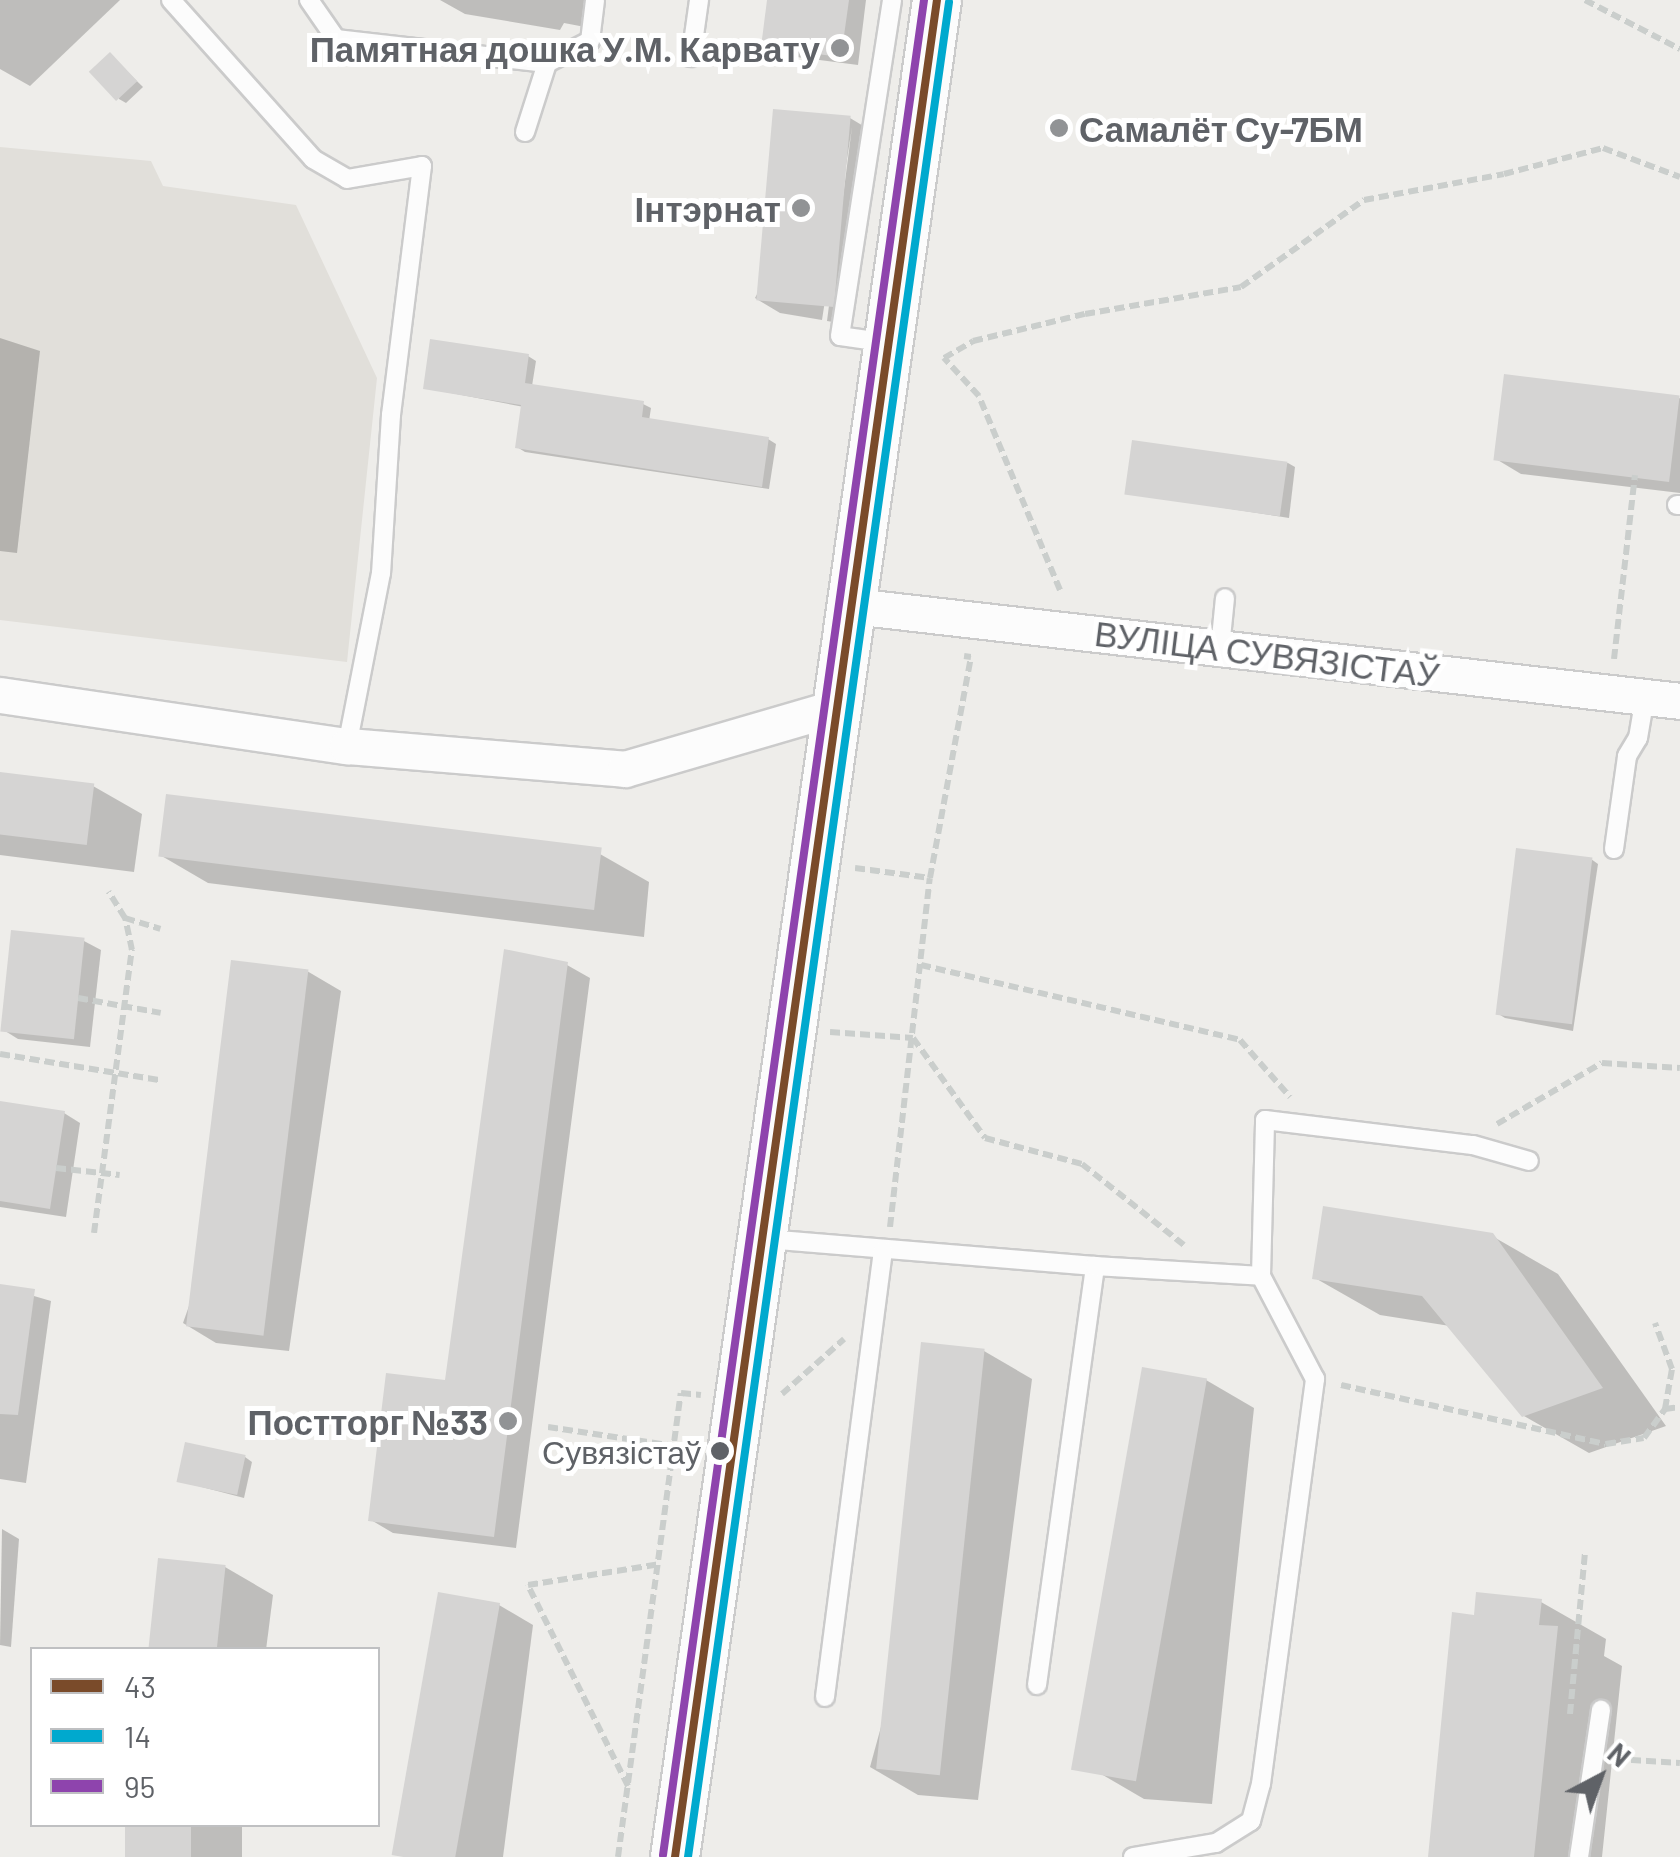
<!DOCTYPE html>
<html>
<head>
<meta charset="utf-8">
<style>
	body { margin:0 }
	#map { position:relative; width:1680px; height:1857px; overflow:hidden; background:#eeedea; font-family:Barlow,sans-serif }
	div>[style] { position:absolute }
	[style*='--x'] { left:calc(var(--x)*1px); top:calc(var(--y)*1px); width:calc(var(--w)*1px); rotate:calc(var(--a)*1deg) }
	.education>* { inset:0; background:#e1dfda }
	.shadow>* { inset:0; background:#0003; transform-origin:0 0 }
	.building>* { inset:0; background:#d5d4d3; transform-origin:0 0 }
	.path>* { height:6px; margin-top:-3px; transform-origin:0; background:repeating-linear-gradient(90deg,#cacecc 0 10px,transparent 0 15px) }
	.roads { filter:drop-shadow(2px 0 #cbcbcb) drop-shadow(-2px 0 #cbcbcb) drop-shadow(0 2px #cbcbcb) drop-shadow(0 -2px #cbcbcb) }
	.lane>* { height:18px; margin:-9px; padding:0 9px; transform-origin:9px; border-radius:9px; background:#fcfcfc }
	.street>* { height:35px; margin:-17.5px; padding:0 17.5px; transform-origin:17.5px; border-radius:17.5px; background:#fcfcfc }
	.secondary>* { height:48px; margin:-24px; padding:0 24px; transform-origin:24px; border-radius:24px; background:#fcfcfc }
	.bus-1>* { height:8px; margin:-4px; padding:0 4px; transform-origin:4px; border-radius:4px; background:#7a4b2a }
	.bus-2>* { height:8px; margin:-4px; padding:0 4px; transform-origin:4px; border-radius:4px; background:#00a9ce }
	.bus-3>* { height:8px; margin:-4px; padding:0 4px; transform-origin:4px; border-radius:4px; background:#8e44ad }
	.dots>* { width:28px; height:28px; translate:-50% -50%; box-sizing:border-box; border:5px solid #fff; border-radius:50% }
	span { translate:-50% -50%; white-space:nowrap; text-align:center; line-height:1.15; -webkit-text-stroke:10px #fff; paint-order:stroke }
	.bus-label { font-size:32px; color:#5f6267 }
	.right { translate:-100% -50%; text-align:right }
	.poi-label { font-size:35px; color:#5f6267; font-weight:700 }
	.left { translate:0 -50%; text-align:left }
	.street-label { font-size:35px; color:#5f6267 }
	.legend { position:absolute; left:30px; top:1647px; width:350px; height:180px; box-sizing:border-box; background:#fff; border:2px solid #bfc0c2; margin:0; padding:12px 18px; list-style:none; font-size:30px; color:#5f6267 }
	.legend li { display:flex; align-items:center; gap:20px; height:50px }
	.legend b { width:50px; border:2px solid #bfc0c2 }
	.north { position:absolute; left:1550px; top:1727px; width:100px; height:100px; -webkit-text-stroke:8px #fff; paint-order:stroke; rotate:41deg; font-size:28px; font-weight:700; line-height:40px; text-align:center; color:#5f6267 }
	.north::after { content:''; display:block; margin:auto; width:35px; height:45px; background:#5f6267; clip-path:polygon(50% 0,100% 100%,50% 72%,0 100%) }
</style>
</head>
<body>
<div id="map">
	<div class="education">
		<i style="clip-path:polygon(0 147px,151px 161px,163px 186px,296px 205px,377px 378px,347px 662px,0 620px)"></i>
	</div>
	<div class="shadow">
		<i style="clip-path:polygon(0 0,120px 0,30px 86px,0 69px)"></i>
		<i style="clip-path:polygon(440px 0,589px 0,585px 27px,564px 23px,560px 30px,465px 14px)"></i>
		<i style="clip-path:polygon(770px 0,866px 0,858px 65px,781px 55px,764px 46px)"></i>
		<i style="clip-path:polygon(110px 55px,143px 87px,126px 103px,119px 99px)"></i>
		<i style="clip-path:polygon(850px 118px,875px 133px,851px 325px,827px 321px,852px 127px,822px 320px,780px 313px,755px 298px)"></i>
		<i style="clip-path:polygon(0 338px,40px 351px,17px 553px,0 551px)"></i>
		<i style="clip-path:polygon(528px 356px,536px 361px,532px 386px,643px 404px,651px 408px,649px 421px,768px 439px,776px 444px,769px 489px,525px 452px,517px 447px,524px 407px,425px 388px)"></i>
		<i style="clip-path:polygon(1680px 398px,1680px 493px,1521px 474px,1496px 459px)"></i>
		<i style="clip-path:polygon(1288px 463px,1295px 467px,1289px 518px,1128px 493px)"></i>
		<i style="clip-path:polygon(0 775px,93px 786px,142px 814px,134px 872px,0 855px)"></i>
		<i style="clip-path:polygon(600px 854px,649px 882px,644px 937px,208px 883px,160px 855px)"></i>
		<i style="clip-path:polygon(1591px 859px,1598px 864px,1573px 1031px,1505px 1018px,1497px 1013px)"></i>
		<i style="clip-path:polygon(84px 941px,101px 950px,90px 1047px,18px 1039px,2px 1029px)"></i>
		<i style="clip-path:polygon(567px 965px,590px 978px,516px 1548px,393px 1533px,371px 1520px,447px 1383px)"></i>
		<i style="clip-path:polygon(307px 971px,341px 991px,289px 1351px,216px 1343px,183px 1323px)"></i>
		<i style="clip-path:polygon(0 1103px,64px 1113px,80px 1123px,66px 1217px,0 1207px)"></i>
		<i style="clip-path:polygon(1492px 1236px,1558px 1274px,1666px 1426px,1589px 1453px,1524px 1416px,1450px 1326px,1380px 1315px,1315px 1278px)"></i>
		<i style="clip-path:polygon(0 1286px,51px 1301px,26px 1483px,0 1479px)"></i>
		<i style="clip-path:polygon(984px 1351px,1032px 1379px,978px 1800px,918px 1795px,870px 1767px)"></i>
		<i style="clip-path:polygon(1206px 1380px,1254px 1408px,1212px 1804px,1144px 1799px,1096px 1771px)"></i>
		<i style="clip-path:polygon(245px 1457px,252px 1462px,244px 1498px,179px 1481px)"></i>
		<i style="clip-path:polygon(2px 1529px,19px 1539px,11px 1647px,0 1645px)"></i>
		<i style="clip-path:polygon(225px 1567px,273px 1595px,266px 1650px,149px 1650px)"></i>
		<i style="clip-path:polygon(1541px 1602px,1606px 1639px,1604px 1656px,1622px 1666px,1602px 1857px,1429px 1857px,1476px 1618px)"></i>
		<i style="clip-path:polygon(499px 1605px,533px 1625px,503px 1857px,405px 1857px)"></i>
		<i style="left:127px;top:1824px;width:115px;height:33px"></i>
	</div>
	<div class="building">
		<i style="clip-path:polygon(767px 0,849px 0,841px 57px,761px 47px)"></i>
		<i style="left:110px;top:52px;width:40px;height:29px;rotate:47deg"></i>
		<i style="left:773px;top:109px;width:78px;height:192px;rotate:5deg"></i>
		<i style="clip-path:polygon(430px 339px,529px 354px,525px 383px,644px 401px,642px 417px,769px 437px,762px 487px,515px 448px,521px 405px,423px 389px)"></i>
		<i style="left:1504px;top:374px;width:177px;height:87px;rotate:7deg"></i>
		<i style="left:1132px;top:440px;width:157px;height:55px;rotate:8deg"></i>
		<i style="left:0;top:772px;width:95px;height:62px;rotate:7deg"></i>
		<i style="left:166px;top:794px;width:439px;height:63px;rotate:7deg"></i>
		<i style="left:1516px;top:848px;width:77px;height:168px;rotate:7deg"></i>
		<i style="left:11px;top:930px;width:74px;height:102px;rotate:6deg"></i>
		<i style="clip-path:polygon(504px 949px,568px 962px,494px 1537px,368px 1521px,386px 1373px,445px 1380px)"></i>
		<i style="left:231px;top:960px;width:78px;height:369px;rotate:7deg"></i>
		<i style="clip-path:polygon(0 1101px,65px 1111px,50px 1209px,0 1201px)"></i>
		<i style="clip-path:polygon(1323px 1206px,1493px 1233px,1603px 1388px,1522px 1417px,1422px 1296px,1312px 1279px)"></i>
		<i style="clip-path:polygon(0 1284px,35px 1289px,18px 1415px,0 1414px)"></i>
		<i style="left:921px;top:1342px;width:64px;height:429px;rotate:6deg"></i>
		<i style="left:1142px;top:1367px;width:66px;height:409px;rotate:10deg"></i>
		<i style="left:185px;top:1442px;width:62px;height:41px;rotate:12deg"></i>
		<i style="left:158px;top:1558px;width:68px;height:93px;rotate:6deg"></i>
		<i style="left:438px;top:1592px;width:63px;height:267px;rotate:10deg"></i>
		<i style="clip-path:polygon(1476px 1592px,1542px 1599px,1539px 1625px,1558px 1626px,1534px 1857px,1428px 1857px,1452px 1612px,1474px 1615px)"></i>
		<i style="left:125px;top:1824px;width:66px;height:33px"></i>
	</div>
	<div class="path">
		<i style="--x:1585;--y:0;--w:107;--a:27.3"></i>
		<i style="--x:1060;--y:590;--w:210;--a:-112.7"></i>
		<i style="--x:979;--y:396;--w:52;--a:-132.6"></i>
		<i style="--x:944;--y:358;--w:34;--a:-30"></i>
		<i style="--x:973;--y:341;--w:115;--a:-13.6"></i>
		<i style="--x:1085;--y:314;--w:158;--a:-9.8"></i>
		<i style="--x:1241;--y:287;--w:151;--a:-35.3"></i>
		<i style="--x:1364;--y:200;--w:142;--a:-10.5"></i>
		<i style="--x:1504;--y:174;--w:102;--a:-14.7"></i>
		<i style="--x:1603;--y:148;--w:82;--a:20.6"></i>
		<i style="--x:1614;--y:659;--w:185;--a:-83.5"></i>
		<i style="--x:855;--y:868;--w:76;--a:7.6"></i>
		<i style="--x:125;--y:918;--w:37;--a:17"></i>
		<i style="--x:921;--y:965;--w:328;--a:13.2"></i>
		<i style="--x:1240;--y:1040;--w:76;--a:48.7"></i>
		<i style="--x:78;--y:998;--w:84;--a:10.2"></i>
		<i style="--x:830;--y:1032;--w:83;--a:4.1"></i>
		<i style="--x:913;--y:1038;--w:123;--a:54.2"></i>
		<i style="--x:985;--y:1138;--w:100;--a:15"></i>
		<i style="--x:1082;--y:1164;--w:130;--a:38.5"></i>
		<i style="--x:0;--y:1054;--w:161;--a:9.3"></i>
		<i style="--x:1497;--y:1124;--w:121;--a:-30.2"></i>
		<i style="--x:1602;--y:1063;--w:78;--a:3.7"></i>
		<i style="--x:56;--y:1168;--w:64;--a:6.2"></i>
		<i style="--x:890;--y:1227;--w:351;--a:-83.5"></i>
		<i style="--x:930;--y:878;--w:225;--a:-79.5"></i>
		<i style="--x:971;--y:657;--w:7;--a:-172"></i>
		<i style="--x:94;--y:1233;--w:286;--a:-82.4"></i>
		<i style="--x:132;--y:950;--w:33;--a:-102"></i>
		<i style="--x:125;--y:918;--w:31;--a:-122"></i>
		<i style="--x:1341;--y:1385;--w:271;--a:12.6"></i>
		<i style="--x:1606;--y:1444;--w:38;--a:-9"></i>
		<i style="--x:1644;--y:1438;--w:36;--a:-54"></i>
		<i style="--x:1665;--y:1409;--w:41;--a:-80.1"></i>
		<i style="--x:1672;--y:1369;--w:49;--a:-110.3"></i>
		<i style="--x:782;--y:1394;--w:83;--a:-41.6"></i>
		<i style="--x:1665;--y:1409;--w:15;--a:-8"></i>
		<i style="--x:548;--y:1427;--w:150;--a:8.5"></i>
		<i style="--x:1570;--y:1714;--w:164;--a:-84.7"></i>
		<i style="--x:1616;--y:1759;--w:64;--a:3.6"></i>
		<i style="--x:628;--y:1786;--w:225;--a:-116.5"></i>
		<i style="--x:528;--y:1585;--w:134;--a:-9"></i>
		<i style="--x:618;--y:1857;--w:468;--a:-82.3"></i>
		<i style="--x:681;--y:1393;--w:20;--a:6"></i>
	</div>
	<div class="roads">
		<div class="lane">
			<i style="--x:171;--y:0;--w:213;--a:48.2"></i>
			<i style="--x:313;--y:159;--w:39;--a:30"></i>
			<i style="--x:347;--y:179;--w:76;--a:-9.8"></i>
			<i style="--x:422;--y:166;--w:251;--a:97.1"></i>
			<i style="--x:391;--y:415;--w:158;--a:93.6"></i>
			<i style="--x:381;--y:573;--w:176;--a:101.1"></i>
			<i style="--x:309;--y:0;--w:47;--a:55.3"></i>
			<i style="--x:336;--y:39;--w:212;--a:6.5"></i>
			<i style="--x:691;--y:57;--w:58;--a:-82"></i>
			<i style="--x:525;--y:132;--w:72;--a:-72.3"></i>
			<i style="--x:547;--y:63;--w:48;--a:-27.1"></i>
			<i style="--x:590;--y:41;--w:41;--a:-83"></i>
			<i style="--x:889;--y:343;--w:49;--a:-171.9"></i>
			<i style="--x:840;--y:336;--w:340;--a:-81.2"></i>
			<i style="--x:1677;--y:505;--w:3;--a:0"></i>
			<i style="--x:1220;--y:648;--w:50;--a:-84.3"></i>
			<i style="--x:1614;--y:849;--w:94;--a:-82"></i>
			<i style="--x:1627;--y:756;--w:21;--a:-59"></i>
			<i style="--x:1638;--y:738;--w:42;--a:-80.3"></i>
			<i style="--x:766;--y:1239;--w:330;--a:4.7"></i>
			<i style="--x:1037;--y:1685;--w:423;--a:-82.1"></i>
			<i style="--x:1095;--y:1266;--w:166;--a:3.4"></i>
			<i style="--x:825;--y:1697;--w:450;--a:-82.6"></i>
			<i style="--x:1133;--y:1857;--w:84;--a:-9.6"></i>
			<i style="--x:1216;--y:1843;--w:41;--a:-32.2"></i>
			<i style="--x:1251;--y:1821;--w:38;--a:-75"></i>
			<i style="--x:1261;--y:1784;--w:409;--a:-82.4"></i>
			<i style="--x:1315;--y:1379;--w:116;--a:-117.7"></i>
			<i style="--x:1261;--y:1276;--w:156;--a:-88.5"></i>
			<i style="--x:1265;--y:1120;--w:209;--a:6.9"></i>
			<i style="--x:1473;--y:1145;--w:58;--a:15.9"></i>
			<i style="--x:1579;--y:1857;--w:149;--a:-81.5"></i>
		</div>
		<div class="street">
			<i style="--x:853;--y:606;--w:832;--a:6.55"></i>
			<i style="--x:0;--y:695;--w:351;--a:8.4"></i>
			<i style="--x:347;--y:746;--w:279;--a:4.7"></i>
			<i style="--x:625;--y:769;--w:224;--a:-16.3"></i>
		</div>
		<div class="secondary">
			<i style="--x:675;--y:1857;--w:1875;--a:-81.97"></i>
		</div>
	</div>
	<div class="bus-1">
		<i style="--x:675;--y:1857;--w:1875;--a:-81.97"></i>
	</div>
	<div class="bus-2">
		<i style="--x:688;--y:1857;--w:1873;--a:-81.99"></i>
	</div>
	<div class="bus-3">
		<i style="--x:663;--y:1855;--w:1873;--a:-81.99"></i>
	</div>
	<div class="dots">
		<i style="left:840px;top:48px;background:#919395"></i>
		<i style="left:1059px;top:128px;background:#919395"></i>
		<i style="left:801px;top:208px;background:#919395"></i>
		<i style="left:508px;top:1421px;background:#919395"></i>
		<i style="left:720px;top:1451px;background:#5f6267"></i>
	</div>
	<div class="bus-label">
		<span class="right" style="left:701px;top:1451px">Сувязістаў</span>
	</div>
	<div class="poi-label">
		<span class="right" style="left:820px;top:48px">Памятная дошка У.М. Карвату</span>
		<span class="left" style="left:1079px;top:128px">Самалёт Су-7БМ</span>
		<span class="right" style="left:781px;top:208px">Інтэрнат</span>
		<span class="right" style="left:488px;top:1421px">Постторг №33</span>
	</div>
	<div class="street-label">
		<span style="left:1267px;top:653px;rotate:7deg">ВУЛІЦА СУВЯЗІСТАЎ</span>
	</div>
	<ul class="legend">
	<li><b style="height:12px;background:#7a4b2a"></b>43</li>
	<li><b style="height:12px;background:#00a9ce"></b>14</li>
	<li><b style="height:12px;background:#8e44ad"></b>95</li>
	</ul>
	<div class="north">N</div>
</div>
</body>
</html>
